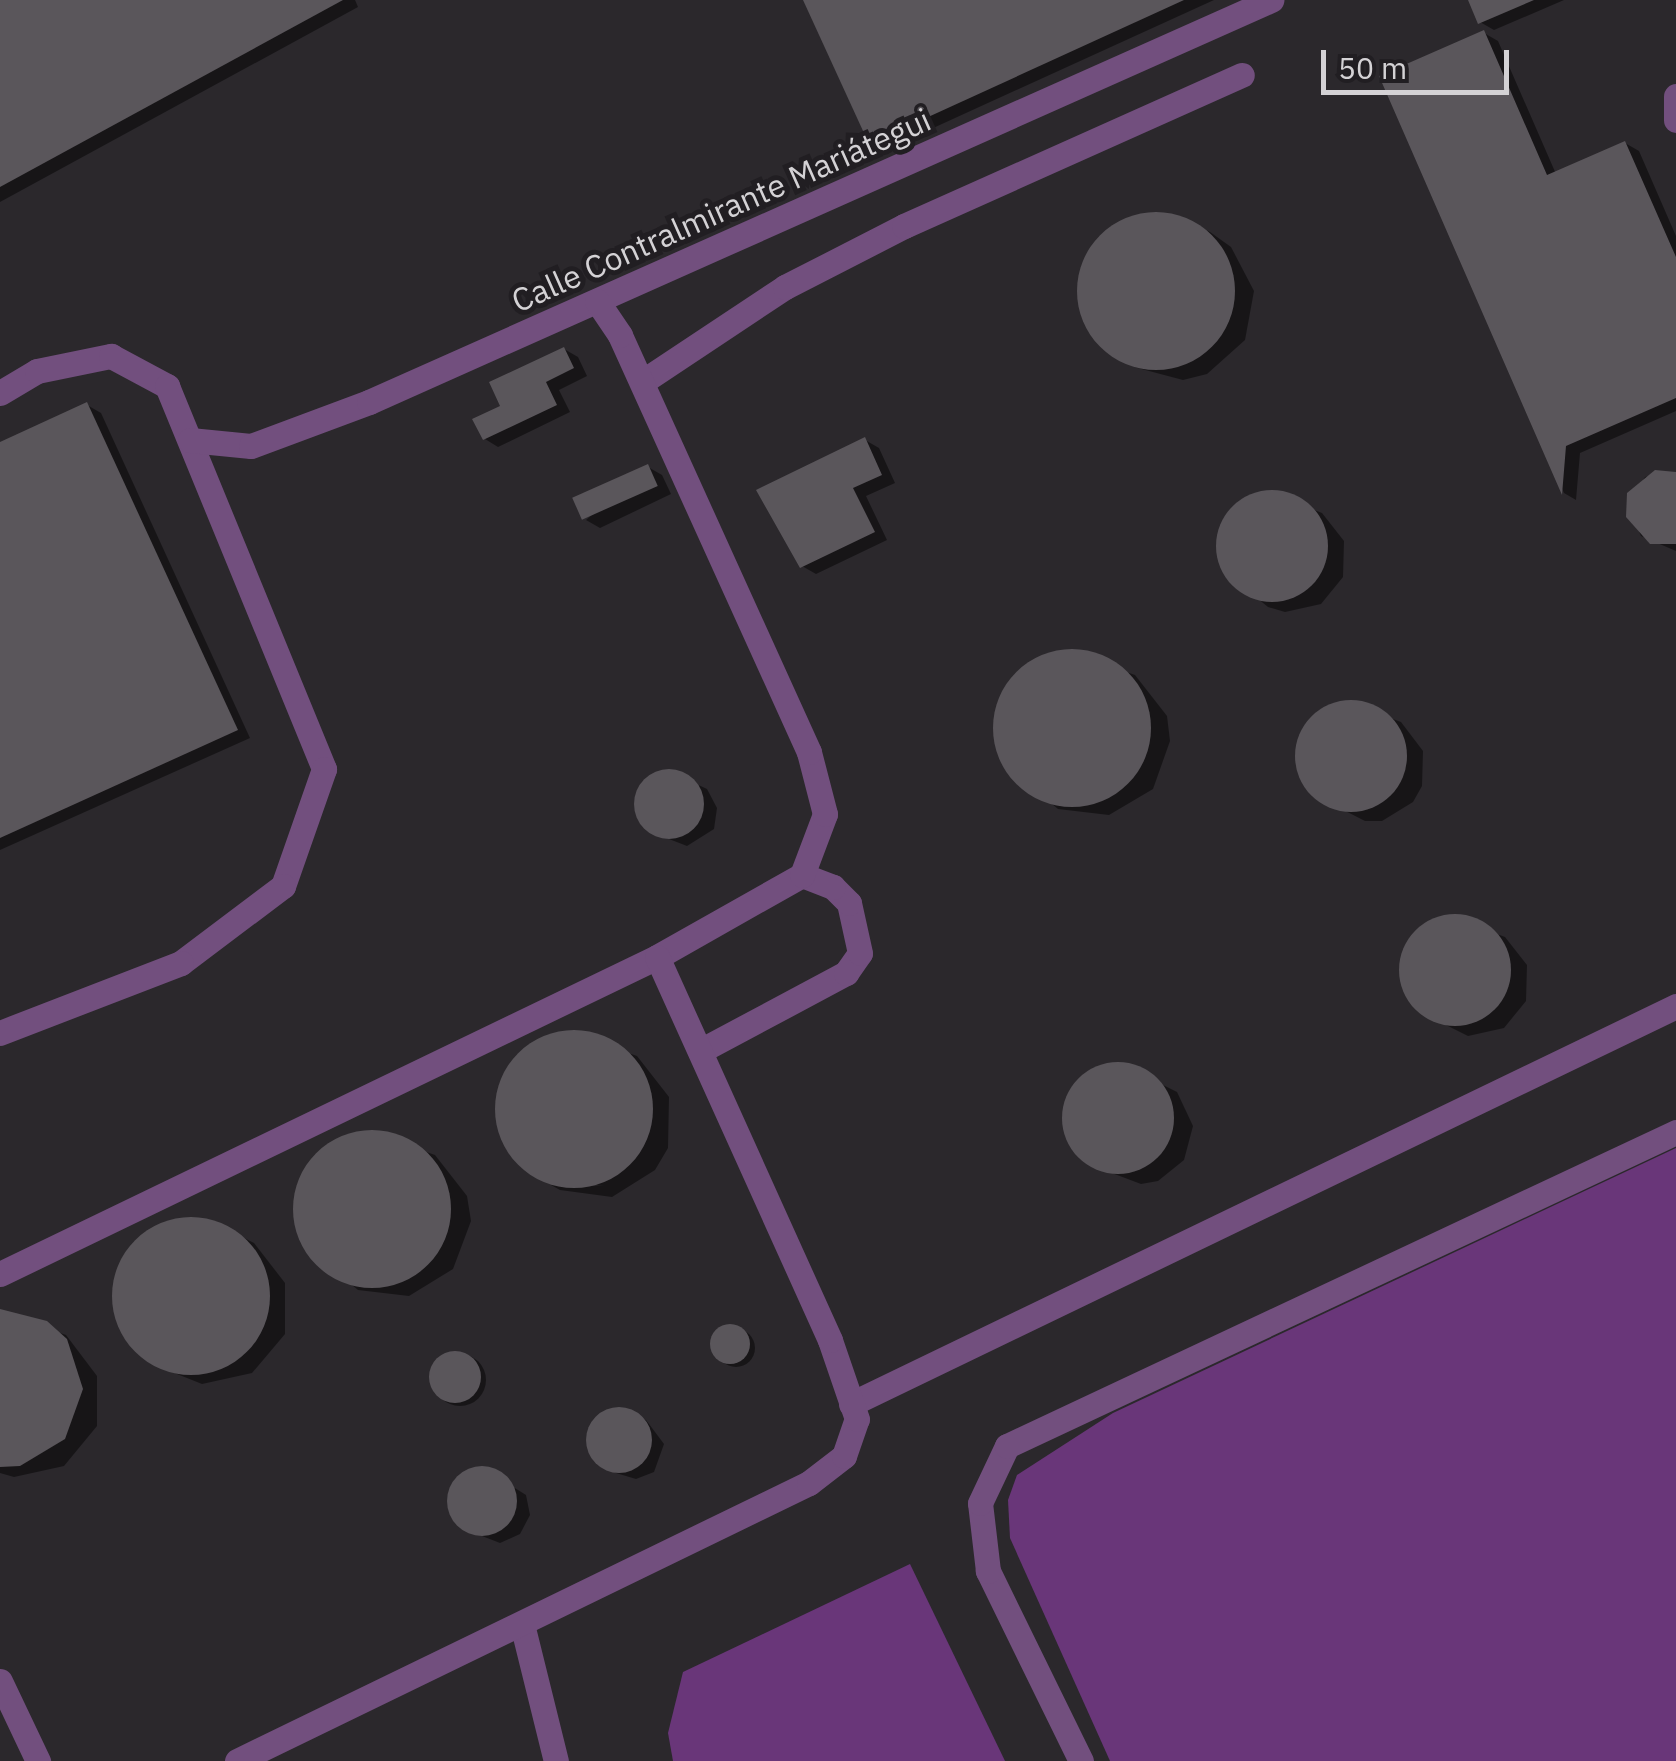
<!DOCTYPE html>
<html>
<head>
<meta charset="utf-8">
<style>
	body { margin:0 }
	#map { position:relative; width:1676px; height:1761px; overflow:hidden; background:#2b282c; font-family:"IBM Plex Sans",sans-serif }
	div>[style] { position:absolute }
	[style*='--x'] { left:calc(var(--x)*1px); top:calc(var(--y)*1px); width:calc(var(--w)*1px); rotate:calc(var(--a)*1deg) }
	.green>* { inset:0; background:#693679 }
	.shadow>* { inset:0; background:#0007 }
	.round { border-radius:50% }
	.building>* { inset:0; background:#5a565b; transform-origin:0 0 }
	.minor>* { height:25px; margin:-12.5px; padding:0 12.5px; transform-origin:12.5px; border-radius:12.5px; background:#724f7e }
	span { translate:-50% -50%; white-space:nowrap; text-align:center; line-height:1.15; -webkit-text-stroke:10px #211e22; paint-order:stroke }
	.street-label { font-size:32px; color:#d4d2d5 }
	.scale { position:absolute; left:1321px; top:50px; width:188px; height:45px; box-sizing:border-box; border:5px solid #d4d2d5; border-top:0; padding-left:12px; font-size:30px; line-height:35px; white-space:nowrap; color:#d4d2d5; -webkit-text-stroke:8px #211e22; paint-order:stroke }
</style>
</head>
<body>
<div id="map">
	<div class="green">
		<i style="clip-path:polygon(1676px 1148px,1676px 1761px,1110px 1761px,1010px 1538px,1008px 1500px,1017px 1475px,1113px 1413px)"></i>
		<i style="clip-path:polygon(910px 1564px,1005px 1761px,673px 1761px,668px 1733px,683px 1672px)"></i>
	</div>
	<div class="shadow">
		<i style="clip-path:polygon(0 0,355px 0,358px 7px,0 202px)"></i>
		<i style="clip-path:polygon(806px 0,1214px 0,885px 150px,871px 142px)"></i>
		<i style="clip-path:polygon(1470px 0,1564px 0,1494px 30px,1480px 22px)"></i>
		<i style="clip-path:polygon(1484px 33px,1498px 41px,1556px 174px,1625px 143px,1639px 151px,1676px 236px,1676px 411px,1580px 453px,1576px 500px,1564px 493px,1382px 78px)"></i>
		<i style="clip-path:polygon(1139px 215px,1190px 221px,1210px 232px,1231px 247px,1254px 291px,1245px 340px,1207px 374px,1183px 380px,1134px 367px,1114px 355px,1082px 315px,1083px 265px,1096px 243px)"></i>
		<i style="clip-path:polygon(564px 349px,578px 357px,587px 376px,559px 390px,570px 412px,498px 447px,485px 439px,503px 407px)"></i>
		<i style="clip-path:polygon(87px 405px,101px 413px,250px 738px,0 850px,0 445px)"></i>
		<i style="clip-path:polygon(865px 440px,879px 448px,895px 483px,866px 496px,887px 540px,816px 574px,802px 566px)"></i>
		<i style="clip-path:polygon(648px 467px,662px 475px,671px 494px,600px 528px,586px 520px)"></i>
		<i style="clip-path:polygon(1667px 472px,1676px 477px,1676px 551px,1641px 536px,1627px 505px,1645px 477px)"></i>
		<i style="clip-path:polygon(1268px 492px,1322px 513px,1344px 541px,1343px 577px,1321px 604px,1285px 612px,1268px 607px,1223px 570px,1218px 553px,1224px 519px,1251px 496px)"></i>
		<i style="clip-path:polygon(1066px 651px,1135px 675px,1167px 716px,1170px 741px,1153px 789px,1109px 815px,1058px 809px,1002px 762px,996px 713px,1004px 690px,1020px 670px)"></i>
		<i style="clip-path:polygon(1347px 702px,1401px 722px,1423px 751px,1422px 786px,1413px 802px,1382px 821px,1365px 821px,1312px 794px,1297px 762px,1303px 728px,1330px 706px)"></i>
		<i style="clip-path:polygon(671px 772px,707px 789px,717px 808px,714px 829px,687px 846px,651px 832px,636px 804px,643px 785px)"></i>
		<i style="clip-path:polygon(1451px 917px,1505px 937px,1527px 965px,1526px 1001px,1504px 1028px,1468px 1036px,1436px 1020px,1416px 1009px,1401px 977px,1407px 943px,1418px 930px)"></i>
		<i style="clip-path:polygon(569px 1032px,637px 1056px,669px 1097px,668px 1148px,655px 1170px,612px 1197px,560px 1190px,551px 1185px,604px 1186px,544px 1181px,504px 1143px,498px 1094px,507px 1071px,523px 1051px)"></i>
		<i style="clip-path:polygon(1123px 1065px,1177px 1092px,1193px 1126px,1184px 1160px,1158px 1181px,1141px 1184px,1088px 1164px,1075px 1153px,1064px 1121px,1074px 1087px,1087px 1074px)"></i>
		<i style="clip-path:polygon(367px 1131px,435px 1155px,467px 1196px,471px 1221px,453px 1269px,409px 1296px,358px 1290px,302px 1243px,296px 1194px,305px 1170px,321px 1151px)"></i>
		<i style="clip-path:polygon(211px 1221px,254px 1243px,285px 1283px,285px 1334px,252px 1373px,202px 1384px,157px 1366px,121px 1330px,114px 1281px,123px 1257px,161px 1224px)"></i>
		<i style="clip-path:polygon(0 1312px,66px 1335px,97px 1376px,97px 1426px,64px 1466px,14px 1477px,0 1473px)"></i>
		<i class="round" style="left:717px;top:1329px;width:38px;height:38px"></i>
		<i class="round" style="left:434px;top:1354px;width:52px;height:52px"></i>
		<i style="clip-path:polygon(612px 1410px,646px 1420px,664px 1444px,654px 1472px,636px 1479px,616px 1473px,589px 1449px,590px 1429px)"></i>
		<i style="clip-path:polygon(484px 1469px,526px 1495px,530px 1515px,520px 1534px,500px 1543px,464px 1529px,449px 1501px,455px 1482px)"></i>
	</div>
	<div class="building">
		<i style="clip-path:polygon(0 0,343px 0,0 187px)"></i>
		<i style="clip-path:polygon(803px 0,1184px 0,869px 144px)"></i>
		<i style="clip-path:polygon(1468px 0,1534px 0,1478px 24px)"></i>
		<i style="clip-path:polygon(1484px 30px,1547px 175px,1625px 141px,1676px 257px,1676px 398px,1566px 446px,1562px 495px,1379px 76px)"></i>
		<i class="round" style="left:1077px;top:212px;width:158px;height:158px"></i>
		<i style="clip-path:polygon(564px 347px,574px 368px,546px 382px,557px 405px,483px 440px,472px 419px,500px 406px,489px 382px)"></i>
		<i style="clip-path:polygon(87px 402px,238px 730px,0 838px,0 442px)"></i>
		<i style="clip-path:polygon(865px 437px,882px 475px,853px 488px,875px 532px,800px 568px,756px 490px)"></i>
		<i style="left:648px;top:464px;width:24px;height:83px;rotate:66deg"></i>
		<i style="clip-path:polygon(1655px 470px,1676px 472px,1676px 544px,1650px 544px,1626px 517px,1627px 493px)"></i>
		<i class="round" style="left:1216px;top:490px;width:112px;height:112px"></i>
		<i class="round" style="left:993px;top:649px;width:158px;height:158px"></i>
		<i class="round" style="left:1295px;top:700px;width:112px;height:112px"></i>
		<i class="round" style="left:634px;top:769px;width:70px;height:70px"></i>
		<i class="round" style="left:1399px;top:914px;width:112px;height:112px"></i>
		<i class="round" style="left:495px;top:1030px;width:158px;height:158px"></i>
		<i class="round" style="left:1062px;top:1062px;width:112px;height:112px"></i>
		<i class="round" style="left:293px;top:1130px;width:158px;height:158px"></i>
		<i class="round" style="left:112px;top:1217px;width:158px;height:158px"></i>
		<i style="clip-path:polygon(0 1309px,47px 1321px,67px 1339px,83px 1389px,65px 1439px,20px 1466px,0 1467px)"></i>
		<i class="round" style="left:710px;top:1324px;width:40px;height:40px"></i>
		<i class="round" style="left:429px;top:1351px;width:52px;height:52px"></i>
		<i class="round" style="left:586px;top:1407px;width:66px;height:66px"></i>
		<i class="round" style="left:447px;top:1466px;width:70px;height:70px"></i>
	</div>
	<div class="minor">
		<i style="--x:1676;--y:96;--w:24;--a:90"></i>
		<i style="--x:642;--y:382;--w:172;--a:-33.6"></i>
		<i style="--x:785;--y:287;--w:134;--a:-27.1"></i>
		<i style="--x:904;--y:226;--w:370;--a:-24.1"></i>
		<i style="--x:0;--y:393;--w:43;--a:-30.7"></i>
		<i style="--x:37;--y:371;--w:76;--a:-11.5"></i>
		<i style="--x:111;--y:356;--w:64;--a:28.2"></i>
		<i style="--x:167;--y:386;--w:414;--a:67.7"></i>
		<i style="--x:324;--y:769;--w:124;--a:109.3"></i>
		<i style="--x:283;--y:886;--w:128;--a:143"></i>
		<i style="--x:181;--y:963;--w:194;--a:158.9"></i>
		<i style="--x:190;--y:440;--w:61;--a:5.6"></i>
		<i style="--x:251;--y:446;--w:126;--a:-20.4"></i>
		<i style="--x:369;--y:402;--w:988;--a:-24.02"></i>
		<i style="--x:700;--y:1051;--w:166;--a:-28.1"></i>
		<i style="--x:846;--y:973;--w:24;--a:-55"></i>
		<i style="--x:860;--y:953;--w:51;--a:-102.4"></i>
		<i style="--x:849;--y:903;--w:23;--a:-135"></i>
		<i style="--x:833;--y:887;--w:33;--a:-159"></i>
		<i style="--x:0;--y:1274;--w:729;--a:-25.76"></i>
		<i style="--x:657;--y:957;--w:167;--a:-29.5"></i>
		<i style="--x:802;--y:875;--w:65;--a:-69.3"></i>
		<i style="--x:825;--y:814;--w:64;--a:-104.5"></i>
		<i style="--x:809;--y:752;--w:458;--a:-114.4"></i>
		<i style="--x:620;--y:335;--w:41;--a:-124.1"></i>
		<i style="--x:851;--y:1404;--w:916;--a:-25.75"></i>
		<i style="--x:522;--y:1624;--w:141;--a:76.1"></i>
		<i style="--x:0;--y:1681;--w:89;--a:64.6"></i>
		<i style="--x:237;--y:1761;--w:636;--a:-25.92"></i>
		<i style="--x:809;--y:1483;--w:44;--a:-37.6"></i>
		<i style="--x:844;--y:1456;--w:39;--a:-71"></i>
		<i style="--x:857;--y:1419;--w:83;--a:-108.9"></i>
		<i style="--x:830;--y:1340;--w:420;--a:-114.3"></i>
		<i style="--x:1081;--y:1761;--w:212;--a:-116.1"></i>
		<i style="--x:988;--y:1571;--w:68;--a:-96.7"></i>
		<i style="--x:980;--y:1503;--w:63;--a:-64.7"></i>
		<i style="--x:1007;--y:1446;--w:739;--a:-25.14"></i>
	</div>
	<div class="street-label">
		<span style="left:721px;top:210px;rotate:-24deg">Calle Contralmirante Mariátegui</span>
	</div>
	<div class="scale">50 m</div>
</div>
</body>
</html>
